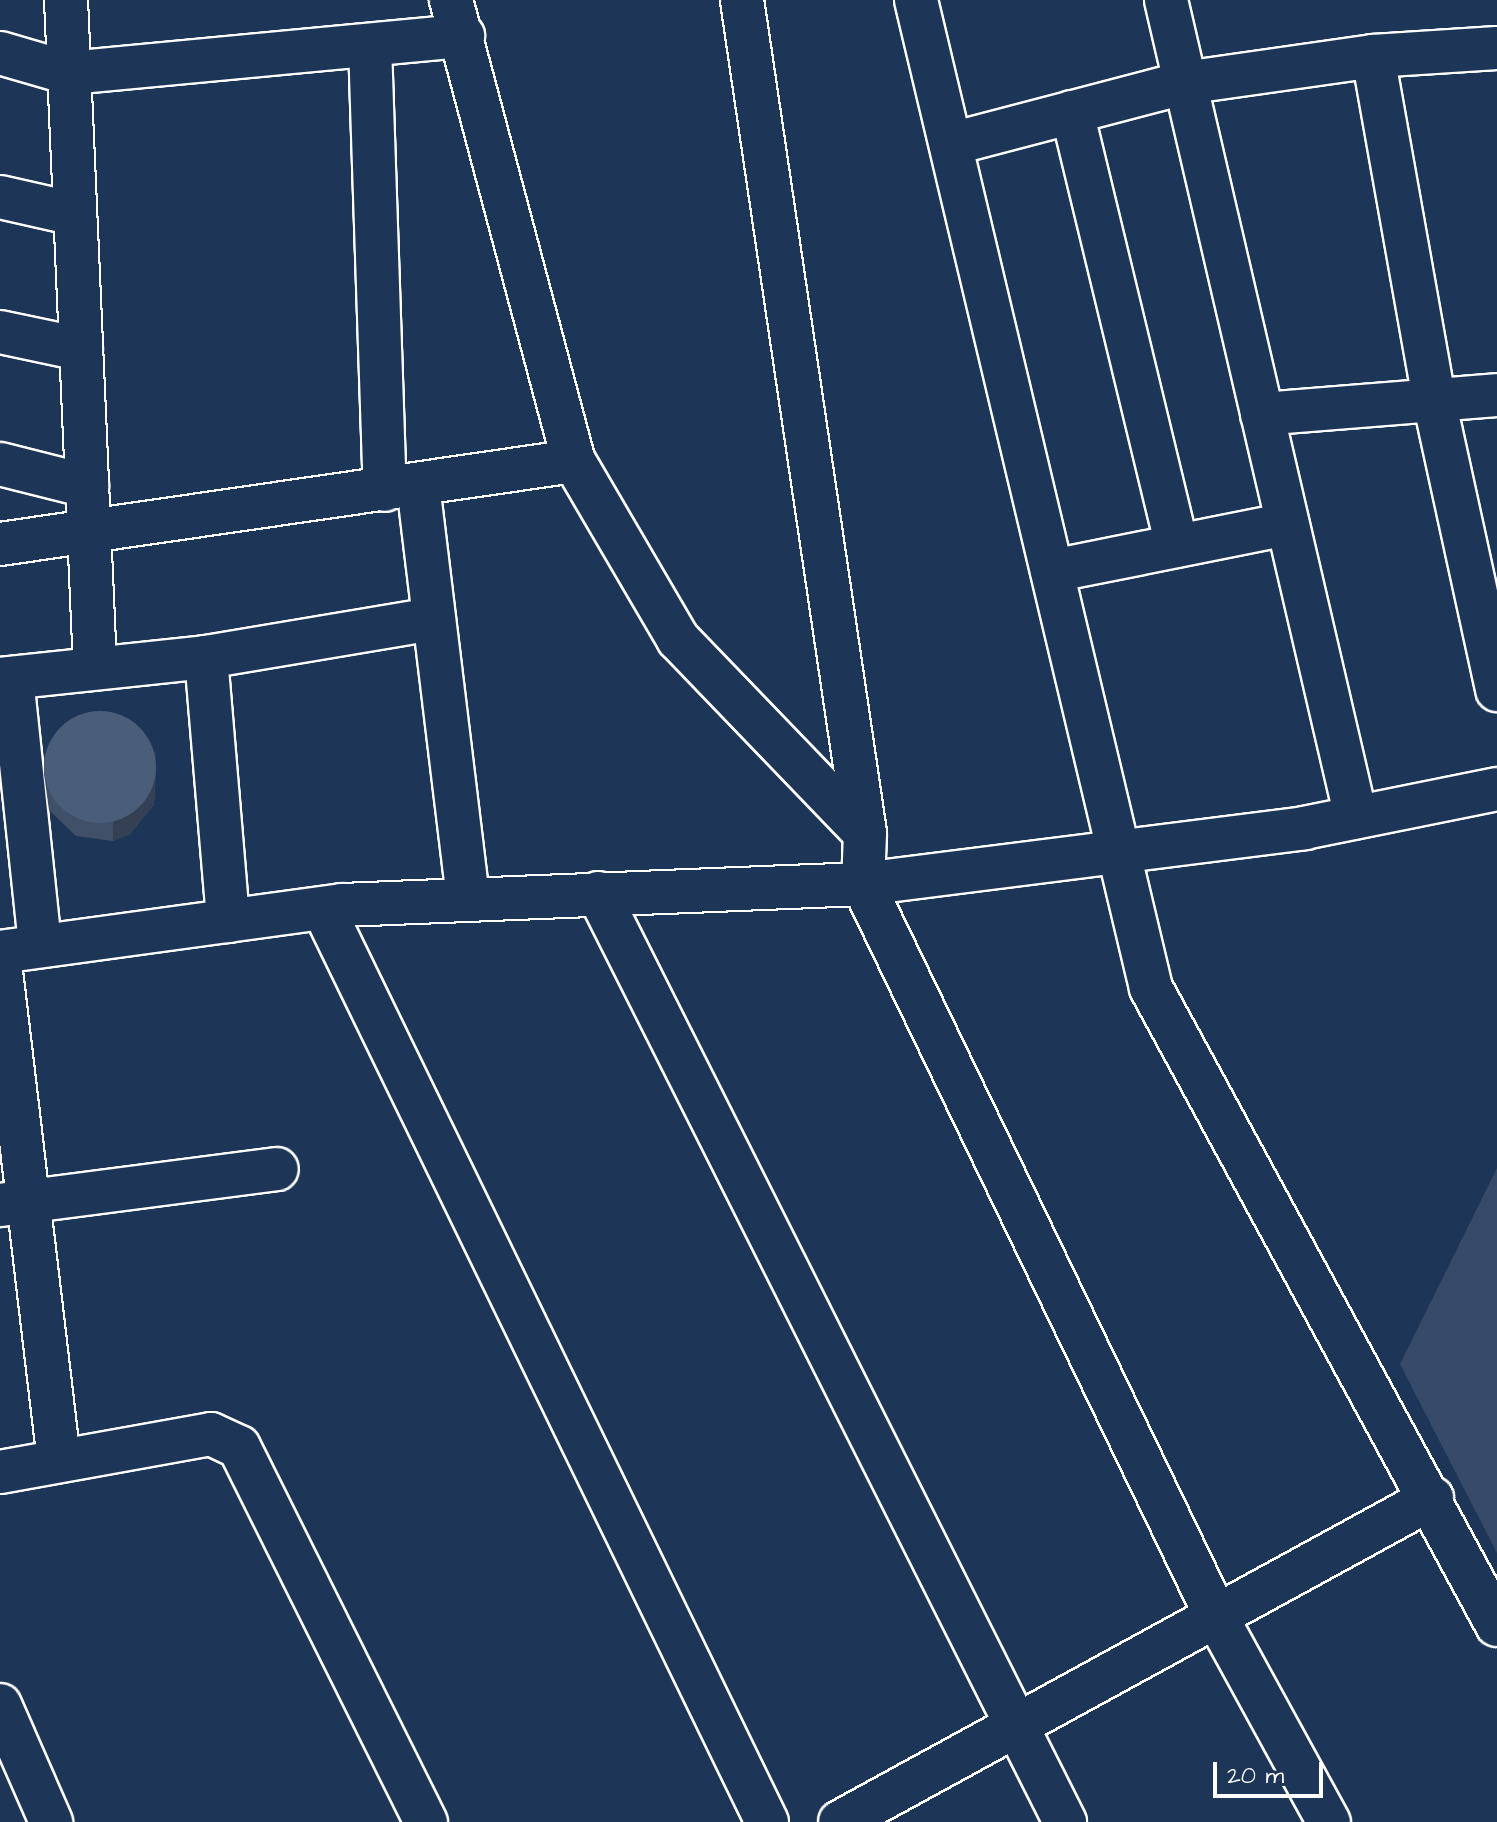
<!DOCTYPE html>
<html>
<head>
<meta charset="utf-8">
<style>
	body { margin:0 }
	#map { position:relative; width:1497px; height:1822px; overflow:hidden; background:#1d3557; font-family:"Architects Daughter",sans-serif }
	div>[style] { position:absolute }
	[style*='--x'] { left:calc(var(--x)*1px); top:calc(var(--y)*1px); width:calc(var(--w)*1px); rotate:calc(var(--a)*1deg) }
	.green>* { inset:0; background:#364b69 }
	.roads { filter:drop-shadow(2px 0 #fff) drop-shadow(-2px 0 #fff) drop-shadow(0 2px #fff) drop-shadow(0 -2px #fff) }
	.minor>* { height:42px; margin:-21px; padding:0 21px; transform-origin:21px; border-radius:21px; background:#1d3557 }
	.wall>* { inset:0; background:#405068 }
	.shaded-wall>* { inset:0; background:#344155 }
	.building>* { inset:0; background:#4a5d79 }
	.round { border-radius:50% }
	span { translate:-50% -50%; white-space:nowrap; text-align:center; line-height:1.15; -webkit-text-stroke:6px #1d3557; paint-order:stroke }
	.scale { position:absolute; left:1213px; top:1762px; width:110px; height:36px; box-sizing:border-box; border:4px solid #fff; border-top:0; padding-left:10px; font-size:24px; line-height:28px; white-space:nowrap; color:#fff; -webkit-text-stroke:6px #1d3557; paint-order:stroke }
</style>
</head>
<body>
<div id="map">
	<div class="green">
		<i style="clip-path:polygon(1497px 1168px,1497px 1553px,1400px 1364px)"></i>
	</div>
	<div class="roads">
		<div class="minor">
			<i style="--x:66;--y:0;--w:668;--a:87.51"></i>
			<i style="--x:451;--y:0;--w:477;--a:75.1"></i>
			<i style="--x:574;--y:461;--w:206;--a:59.7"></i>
			<i style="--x:678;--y:639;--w:269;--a:46.1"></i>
			<i style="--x:865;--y:833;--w:51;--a:92.2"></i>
			<i style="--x:863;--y:884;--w:813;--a:64.25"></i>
			<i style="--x:1216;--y:1616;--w:235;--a:61.3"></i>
			<i style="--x:742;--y:0;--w:842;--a:81.6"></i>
			<i style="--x:916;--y:0;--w:1016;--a:76.62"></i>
			<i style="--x:1151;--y:988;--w:725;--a:61.49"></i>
			<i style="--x:1166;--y:0;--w:839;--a:76.91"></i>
			<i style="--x:370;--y:45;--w:445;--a:88.1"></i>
			<i style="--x:0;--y:53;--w:72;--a:16.2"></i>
			<i style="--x:69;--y:73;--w:396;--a:-5.4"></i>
			<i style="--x:1373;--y:56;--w:349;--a:79.9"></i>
			<i style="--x:1434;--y:400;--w:297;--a:77.7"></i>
			<i style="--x:1072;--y:112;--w:446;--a:76.4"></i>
			<i style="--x:951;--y:144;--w:241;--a:-14.7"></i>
			<i style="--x:1184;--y:83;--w:191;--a:-8.1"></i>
			<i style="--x:1373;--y:56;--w:124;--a:-3.7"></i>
			<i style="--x:0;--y:197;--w:77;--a:12.8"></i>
			<i style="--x:0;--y:332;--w:83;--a:11.9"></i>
			<i style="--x:1262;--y:414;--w:236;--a:-4.6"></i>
			<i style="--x:0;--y:464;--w:90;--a:14.2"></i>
			<i style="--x:418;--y:485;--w:417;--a:83.1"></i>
			<i style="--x:0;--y:544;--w:580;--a:-8.23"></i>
			<i style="--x:1052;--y:571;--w:240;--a:-11.3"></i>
			<i style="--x:206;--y:657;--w:265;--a:85.2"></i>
			<i style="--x:12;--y:678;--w:269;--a:84"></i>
			<i style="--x:0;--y:679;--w:207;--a:-6.1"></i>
			<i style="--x:206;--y:657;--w:230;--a:-9.5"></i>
			<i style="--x:598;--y:893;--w:1040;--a:63.31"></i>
			<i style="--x:323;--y:908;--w:1016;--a:64.09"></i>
			<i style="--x:0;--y:952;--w:345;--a:-7.8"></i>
			<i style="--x:342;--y:905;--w:521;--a:-2.31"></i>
			<i style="--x:863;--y:884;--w:445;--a:-7.2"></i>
			<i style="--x:1304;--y:828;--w:197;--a:-11.4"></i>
			<i style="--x:0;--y:963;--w:501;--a:83.24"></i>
			<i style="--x:0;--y:1205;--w:279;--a:-7.4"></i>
			<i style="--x:0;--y:1472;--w:214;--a:-10.2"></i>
			<i style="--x:211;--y:1434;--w:31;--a:25"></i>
			<i style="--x:239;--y:1447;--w:419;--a:63.5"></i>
			<i style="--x:0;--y:1705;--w:128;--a:66.4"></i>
			<i style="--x:840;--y:1822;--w:675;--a:-28.69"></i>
		</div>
	</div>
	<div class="wall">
		<i style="clip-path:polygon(44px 757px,156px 767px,154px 805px,130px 834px,113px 841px,76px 836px,49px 810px,44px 774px)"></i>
	</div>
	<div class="shaded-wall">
		<i style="clip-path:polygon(156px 749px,154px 805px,130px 834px,113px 841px,113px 823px)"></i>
	</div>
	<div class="building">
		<i class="round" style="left:44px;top:711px;width:112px;height:112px"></i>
	</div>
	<div class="scale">20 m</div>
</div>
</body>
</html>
